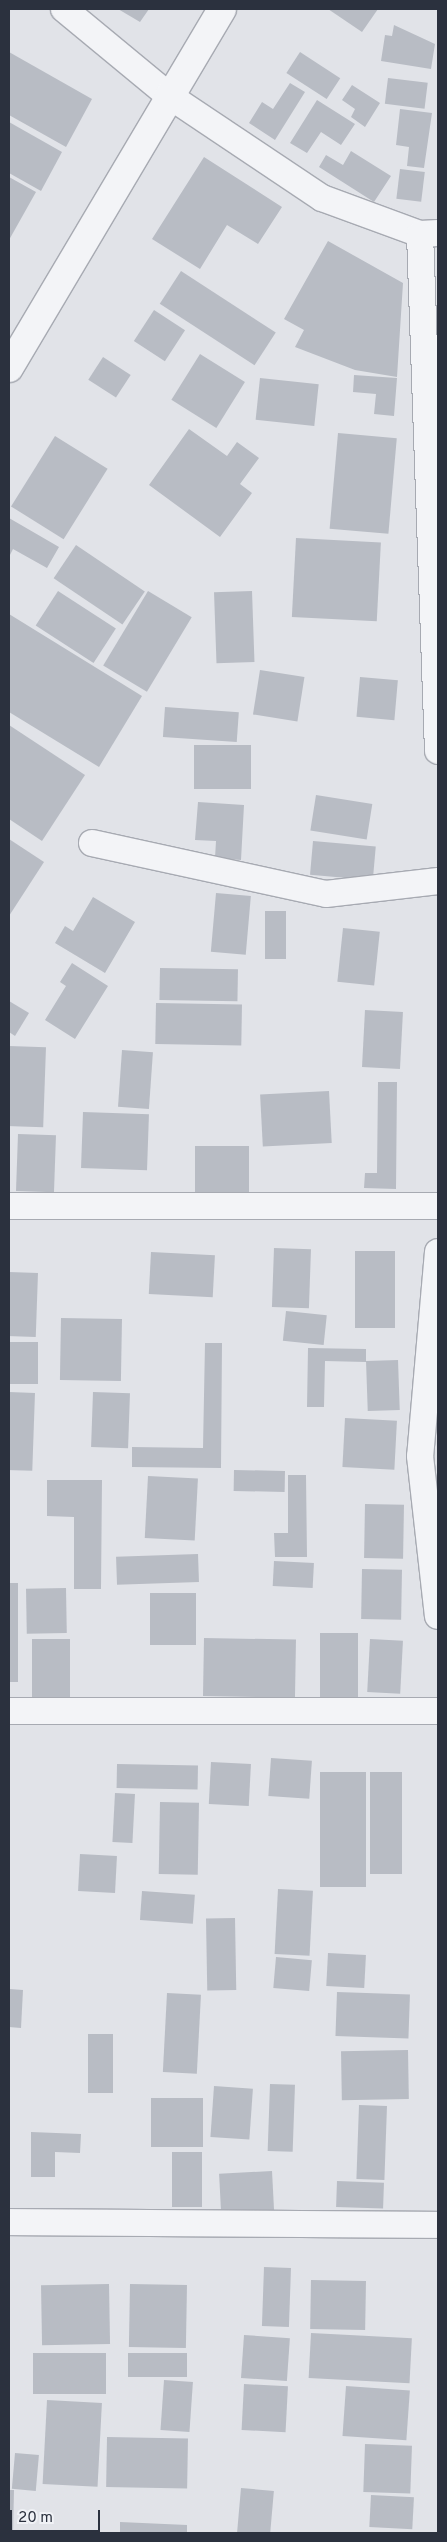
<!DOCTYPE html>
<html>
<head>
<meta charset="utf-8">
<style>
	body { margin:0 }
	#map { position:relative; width:447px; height:2542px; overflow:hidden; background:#e1e3e8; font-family:Overpass,sans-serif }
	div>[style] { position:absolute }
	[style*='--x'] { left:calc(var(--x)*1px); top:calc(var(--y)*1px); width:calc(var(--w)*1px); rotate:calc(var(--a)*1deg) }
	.building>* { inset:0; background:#b8bcc4; transform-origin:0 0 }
	.roads { filter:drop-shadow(1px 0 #a7aab2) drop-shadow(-1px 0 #a7aab2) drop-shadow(0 1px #a7aab2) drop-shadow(0 -1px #a7aab2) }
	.minor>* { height:26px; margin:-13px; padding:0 13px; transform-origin:13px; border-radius:13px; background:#f3f4f7 }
	.tertiary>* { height:28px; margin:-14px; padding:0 14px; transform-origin:14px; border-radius:14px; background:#f3f4f7 }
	span { translate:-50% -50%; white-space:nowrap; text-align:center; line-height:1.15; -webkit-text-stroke:4px #f0f2f6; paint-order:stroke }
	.frame { position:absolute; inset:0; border:10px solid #2b313e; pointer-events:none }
	.scale { position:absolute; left:10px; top:2510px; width:90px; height:22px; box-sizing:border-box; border:2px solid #2b313e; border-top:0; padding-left:6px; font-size:15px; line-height:18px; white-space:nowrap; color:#2b313e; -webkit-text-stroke:4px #f0f2f6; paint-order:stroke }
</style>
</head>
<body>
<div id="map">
	<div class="building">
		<i style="clip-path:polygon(118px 9px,149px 9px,140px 22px)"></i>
		<i style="clip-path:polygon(328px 9px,378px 9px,362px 32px)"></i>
		<i style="clip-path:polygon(394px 25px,435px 44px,431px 69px,381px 61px,385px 35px,392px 36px)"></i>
		<i style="clip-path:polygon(9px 52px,92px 99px,66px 147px,9px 115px)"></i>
		<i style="left:300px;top:52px;width:48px;height:25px;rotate:33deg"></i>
		<i style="left:388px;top:78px;width:40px;height:26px;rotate:7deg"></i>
		<i style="clip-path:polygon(290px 83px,305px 92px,275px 140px,249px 123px,262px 102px,273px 109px)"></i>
		<i style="clip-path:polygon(352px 85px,380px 103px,365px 127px,351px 117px,355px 109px,342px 100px)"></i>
		<i style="clip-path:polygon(317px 100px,355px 124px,341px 145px,321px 132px,307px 153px,290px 143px)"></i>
		<i style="clip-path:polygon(400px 109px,432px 113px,424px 168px,407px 166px,409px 147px,396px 145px)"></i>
		<i style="clip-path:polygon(9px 122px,62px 152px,41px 191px,9px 173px)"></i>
		<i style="clip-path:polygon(351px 151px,391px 176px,374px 202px,319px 167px,326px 155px,343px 165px)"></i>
		<i style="clip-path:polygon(204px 157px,282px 207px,258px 244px,227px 225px,200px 269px,152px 239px)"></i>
		<i style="left:400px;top:169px;width:25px;height:30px;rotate:7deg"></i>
		<i style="clip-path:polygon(9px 177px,36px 192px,9px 240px)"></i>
		<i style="clip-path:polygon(328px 241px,403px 283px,397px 377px,355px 370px,295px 347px,304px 330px,284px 319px)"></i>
		<i style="left:181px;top:271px;width:113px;height:39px;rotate:33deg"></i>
		<i style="left:154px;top:310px;width:37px;height:37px;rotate:33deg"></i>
		<i style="left:200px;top:354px;width:53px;height:54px;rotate:32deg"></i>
		<i style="left:103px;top:357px;width:33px;height:27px;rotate:33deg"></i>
		<i style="clip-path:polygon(354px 375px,397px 378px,394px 416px,374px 414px,376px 394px,353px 392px)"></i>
		<i style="left:260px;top:378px;width:59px;height:42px;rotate:6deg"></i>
		<i style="clip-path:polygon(189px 429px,227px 456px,237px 442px,259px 458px,240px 484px,252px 493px,220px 537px,149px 485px)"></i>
		<i style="left:338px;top:433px;width:59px;height:96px;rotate:5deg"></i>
		<i style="left:55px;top:436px;width:62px;height:83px;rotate:32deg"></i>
		<i style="clip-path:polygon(9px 518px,59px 547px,47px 568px,13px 549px,9px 557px)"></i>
		<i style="left:296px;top:538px;width:85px;height:79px;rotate:3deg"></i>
		<i style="left:76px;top:545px;width:83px;height:40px;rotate:34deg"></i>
		<i style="left:58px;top:591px;width:69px;height:41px;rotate:33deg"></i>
		<i style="left:148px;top:591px;width:51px;height:87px;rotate:31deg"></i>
		<i style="left:252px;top:591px;width:71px;height:38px;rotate:88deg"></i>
		<i style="clip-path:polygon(9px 614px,142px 696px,99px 767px,9px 712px)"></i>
		<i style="left:260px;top:670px;width:45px;height:45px;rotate:9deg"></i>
		<i style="left:360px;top:677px;width:38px;height:40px;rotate:5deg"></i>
		<i style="left:165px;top:707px;width:74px;height:30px;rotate:4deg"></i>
		<i style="clip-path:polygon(9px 725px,85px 775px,42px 841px,9px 819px)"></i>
		<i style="left:194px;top:745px;width:57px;height:44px"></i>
		<i style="left:316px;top:795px;width:57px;height:36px;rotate:9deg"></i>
		<i style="clip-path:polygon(198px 802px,244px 805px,241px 860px,215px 858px,216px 841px,195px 840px)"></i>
		<i style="clip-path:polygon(9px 839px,44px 862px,9px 916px)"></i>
		<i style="left:313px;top:841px;width:63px;height:34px;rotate:5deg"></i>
		<i style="left:216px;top:893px;width:35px;height:59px;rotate:5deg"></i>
		<i style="clip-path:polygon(93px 897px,135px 922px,105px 973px,55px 943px,65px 926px,73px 931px)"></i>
		<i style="left:265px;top:911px;width:21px;height:48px"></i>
		<i style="left:343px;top:928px;width:37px;height:54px;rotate:6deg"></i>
		<i style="clip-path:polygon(72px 963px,108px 986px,75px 1039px,45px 1020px,66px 986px,60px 982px)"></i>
		<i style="left:160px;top:968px;width:78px;height:32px;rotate:1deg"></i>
		<i style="clip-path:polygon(9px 1001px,29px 1013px,15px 1036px,9px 1032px)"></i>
		<i style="left:156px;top:1003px;width:86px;height:41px;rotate:1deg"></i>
		<i style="left:365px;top:1010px;width:38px;height:57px;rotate:3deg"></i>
		<i style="left:9px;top:1046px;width:37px;height:80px;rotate:2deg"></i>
		<i style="left:122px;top:1050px;width:31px;height:57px;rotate:4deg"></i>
		<i style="clip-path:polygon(378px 1082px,397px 1082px,396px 1189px,364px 1188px,365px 1173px,377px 1173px)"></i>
		<i style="left:329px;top:1091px;width:52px;height:69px;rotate:87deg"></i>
		<i style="left:83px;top:1112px;width:66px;height:56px;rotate:2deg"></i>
		<i style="left:18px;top:1134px;width:38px;height:57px;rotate:2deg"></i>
		<i style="left:249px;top:1146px;width:49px;height:54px;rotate:90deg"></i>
		<i style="left:274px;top:1248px;width:37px;height:59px;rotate:2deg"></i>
		<i style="left:355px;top:1251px;width:40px;height:77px"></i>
		<i style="left:151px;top:1252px;width:64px;height:42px;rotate:3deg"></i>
		<i style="left:9px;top:1272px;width:29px;height:64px;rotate:2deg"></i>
		<i style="left:286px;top:1311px;width:41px;height:30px;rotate:6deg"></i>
		<i style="left:61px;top:1318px;width:61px;height:62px;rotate:1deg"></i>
		<i style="left:9px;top:1342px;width:29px;height:42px"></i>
		<i style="clip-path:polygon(205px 1343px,222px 1343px,221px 1468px,132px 1467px,132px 1447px,203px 1448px)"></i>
		<i style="clip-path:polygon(308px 1348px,366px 1349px,366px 1362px,325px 1361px,324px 1407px,307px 1407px)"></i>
		<i style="left:398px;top:1360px;width:50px;height:32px;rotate:88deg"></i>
		<i style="left:9px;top:1392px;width:26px;height:78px;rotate:2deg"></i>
		<i style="left:93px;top:1392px;width:37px;height:55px;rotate:2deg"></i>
		<i style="left:345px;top:1418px;width:52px;height:49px;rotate:3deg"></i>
		<i style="left:234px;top:1470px;width:51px;height:21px;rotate:1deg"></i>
		<i style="clip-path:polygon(288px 1475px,306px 1475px,307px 1557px,275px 1557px,274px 1533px,288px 1533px)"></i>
		<i style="left:148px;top:1476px;width:50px;height:62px;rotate:3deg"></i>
		<i style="clip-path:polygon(47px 1480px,102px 1480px,101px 1589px,74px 1589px,74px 1517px,47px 1516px)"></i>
		<i style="left:365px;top:1504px;width:39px;height:54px;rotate:1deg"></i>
		<i style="left:198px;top:1554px;width:28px;height:82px;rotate:88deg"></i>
		<i style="left:274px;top:1561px;width:40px;height:25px;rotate:3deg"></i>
		<i style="left:362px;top:1569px;width:40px;height:50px;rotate:1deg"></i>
		<i style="left:9px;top:1583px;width:9px;height:99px"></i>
		<i style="left:66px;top:1588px;width:45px;height:40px;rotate:89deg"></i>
		<i style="left:150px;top:1593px;width:46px;height:52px"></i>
		<i style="left:358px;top:1633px;width:73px;height:38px;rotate:90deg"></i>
		<i style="left:204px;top:1638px;width:92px;height:58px;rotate:1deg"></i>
		<i style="left:32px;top:1639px;width:38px;height:58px"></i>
		<i style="left:370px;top:1639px;width:33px;height:53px;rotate:3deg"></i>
		<i style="left:271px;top:1758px;width:41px;height:38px;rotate:4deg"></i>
		<i style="left:211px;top:1762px;width:40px;height:42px;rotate:3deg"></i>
		<i style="left:117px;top:1764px;width:81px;height:24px;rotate:1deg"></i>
		<i style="left:320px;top:1772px;width:46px;height:115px"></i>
		<i style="left:370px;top:1772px;width:32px;height:102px"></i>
		<i style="left:115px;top:1793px;width:20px;height:49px;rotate:3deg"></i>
		<i style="left:160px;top:1802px;width:39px;height:72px;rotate:1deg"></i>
		<i style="left:80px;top:1854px;width:37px;height:37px;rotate:3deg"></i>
		<i style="left:278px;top:1889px;width:35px;height:65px;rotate:3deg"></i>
		<i style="left:142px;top:1891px;width:53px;height:29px;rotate:4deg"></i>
		<i style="left:235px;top:1918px;width:72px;height:29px;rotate:89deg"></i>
		<i style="left:328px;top:1953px;width:38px;height:33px;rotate:3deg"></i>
		<i style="left:276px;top:1957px;width:36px;height:31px;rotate:5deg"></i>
		<i style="clip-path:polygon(9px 1989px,23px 1990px,21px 2028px,9px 2027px)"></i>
		<i style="left:337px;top:1992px;width:73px;height:44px;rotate:2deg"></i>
		<i style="left:167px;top:1993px;width:34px;height:79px;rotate:3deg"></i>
		<i style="left:88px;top:2034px;width:25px;height:59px"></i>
		<i style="left:408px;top:2050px;width:49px;height:67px;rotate:89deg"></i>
		<i style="left:270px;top:2084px;width:25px;height:67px;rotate:2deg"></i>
		<i style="left:214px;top:2086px;width:39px;height:51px;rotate:4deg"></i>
		<i style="left:203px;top:2098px;width:49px;height:52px;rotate:90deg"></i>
		<i style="left:359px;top:2105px;width:28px;height:74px;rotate:2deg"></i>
		<i style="clip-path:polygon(31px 2132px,81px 2134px,80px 2153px,55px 2152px,55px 2177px,31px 2177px)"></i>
		<i style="left:172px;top:2152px;width:30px;height:55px"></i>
		<i style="left:272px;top:2171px;width:44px;height:53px;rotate:87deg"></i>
		<i style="left:337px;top:2181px;width:47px;height:26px;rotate:2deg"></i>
		<i style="left:264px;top:2267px;width:27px;height:59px;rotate:2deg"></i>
		<i style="left:311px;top:2280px;width:55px;height:49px;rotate:1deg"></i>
		<i style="left:109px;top:2284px;width:60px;height:68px;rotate:89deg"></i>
		<i style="left:130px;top:2284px;width:57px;height:63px;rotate:1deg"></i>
		<i style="left:311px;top:2333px;width:101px;height:45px;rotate:3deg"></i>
		<i style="left:244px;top:2335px;width:46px;height:43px;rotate:4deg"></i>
		<i style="left:33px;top:2353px;width:73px;height:41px"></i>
		<i style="left:128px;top:2353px;width:59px;height:24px"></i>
		<i style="left:164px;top:2380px;width:29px;height:50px;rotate:4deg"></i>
		<i style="left:244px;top:2384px;width:44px;height:46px;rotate:3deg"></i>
		<i style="left:346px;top:2386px;width:64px;height:50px;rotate:4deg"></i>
		<i style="left:47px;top:2400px;width:55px;height:84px;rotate:3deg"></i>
		<i style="left:107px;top:2437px;width:81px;height:50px;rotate:1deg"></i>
		<i style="left:365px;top:2444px;width:47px;height:48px;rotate:2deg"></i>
		<i style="left:15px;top:2453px;width:24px;height:36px;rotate:5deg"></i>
		<i style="left:241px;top:2488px;width:33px;height:45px;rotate:5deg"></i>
		<i style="clip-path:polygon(9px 2490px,14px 2490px,13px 2533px,9px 2533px)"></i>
		<i style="left:371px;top:2495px;width:43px;height:32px;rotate:3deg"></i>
		<i style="clip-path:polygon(120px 2522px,187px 2525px,187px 2533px,120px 2533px)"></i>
	</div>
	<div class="roads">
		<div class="minor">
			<i style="--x:64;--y:9;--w:135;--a:39.6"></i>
			<i style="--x:168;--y:95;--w:185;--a:33.8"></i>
			<i style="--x:322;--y:198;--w:104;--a:20.2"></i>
			<i style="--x:420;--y:234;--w:18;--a:-3"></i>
			<i style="--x:420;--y:234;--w:517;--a:88.01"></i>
			<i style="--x:92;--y:843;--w:239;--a:12.3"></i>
			<i style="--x:326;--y:894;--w:113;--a:-6.6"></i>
			<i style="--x:9;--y:1206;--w:429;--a:0"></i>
			<i style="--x:438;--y:1252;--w:205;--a:95"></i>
			<i style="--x:420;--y:1456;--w:161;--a:83.6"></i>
			<i style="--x:9;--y:1711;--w:429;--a:0"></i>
			<i style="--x:9;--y:2222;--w:429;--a:0.4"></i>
		</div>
		<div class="tertiary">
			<i style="--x:9;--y:368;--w:417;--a:-59.3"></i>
		</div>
	</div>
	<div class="frame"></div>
	<div class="scale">20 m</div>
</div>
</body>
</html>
